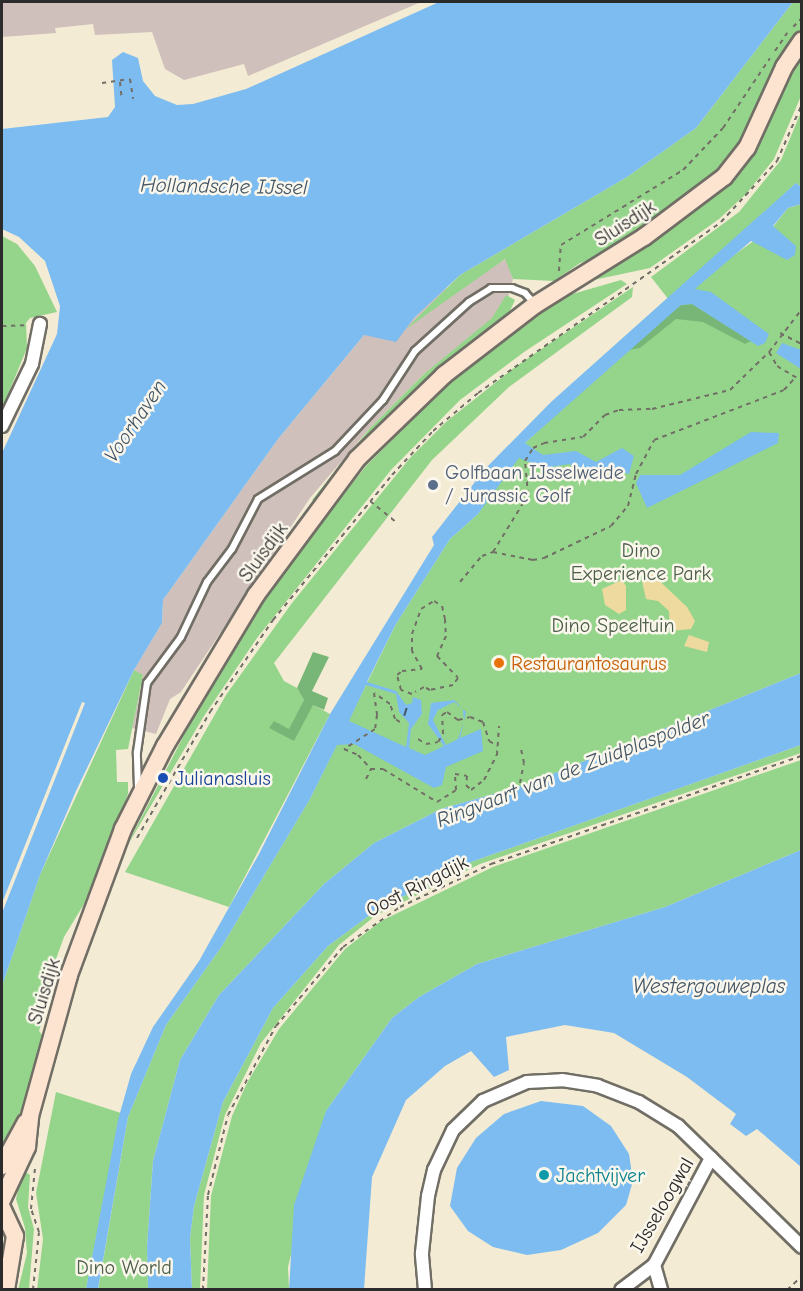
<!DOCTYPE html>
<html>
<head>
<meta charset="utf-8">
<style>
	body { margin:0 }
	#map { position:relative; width:803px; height:1291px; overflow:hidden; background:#f3ebd3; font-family:"Comic Neue",sans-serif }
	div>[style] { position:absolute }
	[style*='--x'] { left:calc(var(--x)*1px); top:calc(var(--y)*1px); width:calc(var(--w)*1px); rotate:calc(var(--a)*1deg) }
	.industrial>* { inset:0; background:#cfc0bb }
	.green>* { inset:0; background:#95d58b }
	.forest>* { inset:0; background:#78b677 }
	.sand>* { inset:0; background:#eeda9e }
	.water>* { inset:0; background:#7cbcf0 }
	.pier>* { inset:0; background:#f3ebd3 }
	.ferry>* { height:1.5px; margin-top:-0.75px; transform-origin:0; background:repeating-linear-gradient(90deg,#435666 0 8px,transparent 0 14px) }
	.path>* { height:2px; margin-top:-1px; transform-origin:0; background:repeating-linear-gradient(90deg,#716e66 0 4.5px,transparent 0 9px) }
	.roads { filter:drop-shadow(2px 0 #716e66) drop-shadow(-2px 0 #716e66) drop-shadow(0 2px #716e66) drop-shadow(0 -2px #716e66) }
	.lane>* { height:6px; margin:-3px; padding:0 3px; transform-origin:3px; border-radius:3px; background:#fff }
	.street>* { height:12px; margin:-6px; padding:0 6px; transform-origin:6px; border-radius:6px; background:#fff }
	.secondary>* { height:16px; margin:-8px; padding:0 8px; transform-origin:8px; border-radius:8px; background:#fde4d0 }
	.dots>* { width:16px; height:16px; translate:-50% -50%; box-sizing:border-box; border:3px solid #fbf7ec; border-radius:50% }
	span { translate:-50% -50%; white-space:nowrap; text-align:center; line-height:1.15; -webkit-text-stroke:5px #fbf7ec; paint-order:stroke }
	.street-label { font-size:20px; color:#2b2b2b }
	.service-label { font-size:20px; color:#4e5e75 }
	.left { translate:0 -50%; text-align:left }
	.park-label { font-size:20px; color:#4b5e48 }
	.food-label { font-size:20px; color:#c56008 }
	.transit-label { font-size:20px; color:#164399 }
	.culture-label { font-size:20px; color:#0d838f }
	.water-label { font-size:21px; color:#435666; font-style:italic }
	.frame { position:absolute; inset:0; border:3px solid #2b2b2b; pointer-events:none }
</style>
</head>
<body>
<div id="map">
	<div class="industrial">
		<i style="clip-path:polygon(2px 2px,421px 2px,248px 76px,244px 64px,184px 80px,165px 69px,152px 32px,95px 35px,93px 24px,55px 28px,56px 33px,2px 37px)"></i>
		<i style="clip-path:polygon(506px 259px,513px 279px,505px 309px,424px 374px,370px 428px,310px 498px,181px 692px,170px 699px,156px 734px,132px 728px,143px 676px,134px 670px,162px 623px,163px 600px,278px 439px,364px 335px,414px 318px,443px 290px)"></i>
	</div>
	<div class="green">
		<i style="clip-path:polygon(793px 2px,801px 2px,801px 31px,785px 54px,745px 135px,710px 181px,601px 256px,580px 263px,554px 281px,513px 279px,505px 259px,406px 329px,460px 275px,627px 177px,696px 128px)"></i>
		<i style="clip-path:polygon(801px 51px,801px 96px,774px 159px,747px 193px,719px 219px,650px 268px,589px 281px,685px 218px,733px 178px)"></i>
		<i style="clip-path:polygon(801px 112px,801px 187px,796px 183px,669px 300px,651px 277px,739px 212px,781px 160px)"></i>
		<i style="clip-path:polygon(801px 204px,801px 673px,528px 784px,441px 809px,374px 843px,324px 884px,219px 995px,180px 1060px,153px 1161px,147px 1247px,148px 1289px,98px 1290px,128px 1117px,166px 1025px,222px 946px,310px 799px,396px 624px,450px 539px,478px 514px,525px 443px,719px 266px,773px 227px,788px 208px)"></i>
		<i style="clip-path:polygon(2px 236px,17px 244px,35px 266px,57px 312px,30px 318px,26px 323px,27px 348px,2px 409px)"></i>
		<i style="clip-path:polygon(621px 280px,627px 284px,524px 352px,460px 400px,391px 470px,257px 638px,204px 716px,123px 853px,207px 691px,235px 645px,296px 555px,366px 466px,458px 374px,549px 305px,562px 297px)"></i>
		<i style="clip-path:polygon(633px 287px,632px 297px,509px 387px,432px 460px,274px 663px,284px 681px,297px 688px,304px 700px,330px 714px,229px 907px,125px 872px,226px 695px,292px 603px,410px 458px,446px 422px,515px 367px)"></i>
		<i style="clip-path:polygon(506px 295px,515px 300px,508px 315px,316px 502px,312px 500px,370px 428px,424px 374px,492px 318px)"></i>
		<i style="clip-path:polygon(134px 670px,143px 675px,128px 749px,116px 750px,117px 782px,128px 782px,128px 794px,90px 894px,64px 937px,52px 970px,55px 973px,39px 1031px,43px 1036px,29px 1090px,6px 1148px,2px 1146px,2px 986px,40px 875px)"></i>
		<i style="clip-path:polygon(801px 745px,801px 753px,480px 864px,375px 916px,339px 945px,261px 1043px,225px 1115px,204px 1195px,200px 1289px,192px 1290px,190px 1238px,194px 1206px,223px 1102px,273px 1008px,328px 946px,378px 909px,471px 862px)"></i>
		<i style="clip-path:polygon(801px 760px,801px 850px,665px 907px,477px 964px,419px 997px,392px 1018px,326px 1111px,288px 1267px,289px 1289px,207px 1290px,211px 1196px,232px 1116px,247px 1083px,279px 1029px,345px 949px,381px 921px,493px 867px)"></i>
		<i style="clip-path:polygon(56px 1092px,121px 1113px,86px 1289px,37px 1290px,43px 1239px,36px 1193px)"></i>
		<i style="clip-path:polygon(23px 1170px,30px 1175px,28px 1207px,34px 1229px,29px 1289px,18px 1290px,27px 1253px,25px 1228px,16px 1199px)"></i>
	</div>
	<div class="forest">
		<i style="clip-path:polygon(692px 304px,751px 341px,745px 344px,703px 322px,676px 319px,640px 348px,624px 351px,681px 305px)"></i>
		<i style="clip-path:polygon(313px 652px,329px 657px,312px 691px,328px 698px,324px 710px,313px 705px,294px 741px,269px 728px,274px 721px,289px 729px,304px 700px,297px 688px)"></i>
	</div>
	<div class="sand">
		<i style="clip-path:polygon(651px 573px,687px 607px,695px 621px,691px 629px,670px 631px,669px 611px,658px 601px,646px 599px,642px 581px,643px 576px)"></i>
		<i style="clip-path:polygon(622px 580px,626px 586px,626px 610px,619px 614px,605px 605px,602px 589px)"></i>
		<i style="clip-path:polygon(689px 635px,709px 642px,707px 652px,684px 646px)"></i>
	</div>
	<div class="water">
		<i style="clip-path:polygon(439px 2px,793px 2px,696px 128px,627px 177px,460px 275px,414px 318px,396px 342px,364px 335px,278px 439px,163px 600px,162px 623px,134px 670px,76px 791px,40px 875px,2px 986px,2px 453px,57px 334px,60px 306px,45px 261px,19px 237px,2px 229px,2px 129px,108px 117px,115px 107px,112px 60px,123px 52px,138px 58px,143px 81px,155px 96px,177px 105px,193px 104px,246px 89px)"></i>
		<i style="clip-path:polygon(evenodd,796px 183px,801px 187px,801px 204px,788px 208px,773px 226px,796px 246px,795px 255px,787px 260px,751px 241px,695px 289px,711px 292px,769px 334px,765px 343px,758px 346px,692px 304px,681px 305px,525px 443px,543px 455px,576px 451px,596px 462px,622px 448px,634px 456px,629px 474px,613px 470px,587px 474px,569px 464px,545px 468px,519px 458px,478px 514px,450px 539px,396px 624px,367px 682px,396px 691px,406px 705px,412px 703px,413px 697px,421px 700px,422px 714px,411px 729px,409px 748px,425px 755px,444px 746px,428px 724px,431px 703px,454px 700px,466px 712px,460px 738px,481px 729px,483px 751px,446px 767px,442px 785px,434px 788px,354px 744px,337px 745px,310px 799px,222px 946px,166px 1025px,128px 1117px,98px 1289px,86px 1289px,118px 1120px,131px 1074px,153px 1027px,199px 961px,259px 854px,330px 714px,434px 545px,432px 537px,475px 482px,472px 475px,485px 469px,551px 402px,796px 183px,366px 685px,396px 694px,399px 712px,409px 723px,406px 747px,349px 721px,366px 685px,796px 183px,454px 702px,463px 709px,464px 721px,458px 739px,446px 745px,433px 720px,438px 710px,454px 702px)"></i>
		<i style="clip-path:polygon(782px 343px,801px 350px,801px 369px,776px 353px)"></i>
		<i style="clip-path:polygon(751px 432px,779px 433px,778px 443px,647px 508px,636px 483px,640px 475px,680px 475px)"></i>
		<i style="clip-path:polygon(801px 673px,801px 745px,471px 862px,378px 909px,328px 946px,273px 1008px,223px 1102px,194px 1206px,190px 1238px,192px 1289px,148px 1289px,147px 1247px,153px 1161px,180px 1060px,219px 995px,324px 884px,374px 843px,441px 809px,528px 784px)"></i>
		<i style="clip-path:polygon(801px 850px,801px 1167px,757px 1129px,746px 1136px,730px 1124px,736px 1114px,687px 1077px,614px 1033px,565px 1025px,506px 1037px,509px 1070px,494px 1077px,471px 1051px,445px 1066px,406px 1100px,372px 1177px,364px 1289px,289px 1290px,294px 1205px,326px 1111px,392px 1018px,419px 997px,477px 964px,665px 907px)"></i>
		<i style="clip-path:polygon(541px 1101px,583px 1106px,611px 1126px,629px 1154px,633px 1181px,626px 1205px,598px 1233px,561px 1250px,527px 1255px,493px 1247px,468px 1231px,450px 1206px,457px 1168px,476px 1138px,504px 1114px)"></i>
	</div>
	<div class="pier">
		<i style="clip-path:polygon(82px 702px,85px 703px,2px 913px,2px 903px)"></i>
	</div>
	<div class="ferry">
		<i style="--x:404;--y:716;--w:10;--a:-73"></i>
	</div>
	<div class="path">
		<i style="--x:793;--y:27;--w:13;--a:-45"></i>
		<i style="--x:775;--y:51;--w:22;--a:-56"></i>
		<i style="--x:120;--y:82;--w:18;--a:84"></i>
		<i style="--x:102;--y:83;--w:28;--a:-8"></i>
		<i style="--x:130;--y:79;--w:20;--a:81"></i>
		<i style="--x:559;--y:271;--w:26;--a:-86"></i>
		<i style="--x:561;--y:245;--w:143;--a:-31.6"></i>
		<i style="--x:683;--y:170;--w:58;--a:-46.4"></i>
		<i style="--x:723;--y:128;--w:84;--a:-56.1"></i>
		<i style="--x:2;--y:326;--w:24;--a:-2"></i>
		<i style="--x:780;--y:333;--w:25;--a:27"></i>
		<i style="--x:769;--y:352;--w:16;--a:60"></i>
		<i style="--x:777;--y:366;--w:29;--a:31"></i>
		<i style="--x:370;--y:501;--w:33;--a:39"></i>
		<i style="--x:493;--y:552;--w:67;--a:-58.4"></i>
		<i style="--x:528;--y:495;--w:34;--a:-95"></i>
		<i style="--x:525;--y:461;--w:15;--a:-58"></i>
		<i style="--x:533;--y:448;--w:12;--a:-24"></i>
		<i style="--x:544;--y:443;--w:39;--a:-9"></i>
		<i style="--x:583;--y:437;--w:31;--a:-45"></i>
		<i style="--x:605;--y:415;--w:15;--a:-20"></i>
		<i style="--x:619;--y:410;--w:33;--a:-2"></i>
		<i style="--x:652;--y:409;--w:80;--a:-13.7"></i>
		<i style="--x:730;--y:390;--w:54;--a:-44.3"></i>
		<i style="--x:769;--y:352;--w:54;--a:-52.5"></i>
		<i style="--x:460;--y:582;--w:34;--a:-50"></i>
		<i style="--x:482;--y:556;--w:12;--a:-20"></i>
		<i style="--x:493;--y:552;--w:41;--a:11.3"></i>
		<i style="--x:533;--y:560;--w:11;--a:-10"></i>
		<i style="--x:544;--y:558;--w:74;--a:-25.5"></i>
		<i style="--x:611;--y:526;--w:26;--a:-50"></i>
		<i style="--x:628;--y:506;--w:33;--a:-76"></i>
		<i style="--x:636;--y:474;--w:38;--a:-62"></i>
		<i style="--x:654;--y:440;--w:139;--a:-21"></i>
		<i style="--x:784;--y:390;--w:15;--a:-48"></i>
		<i style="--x:412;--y:694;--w:12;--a:-160"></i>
		<i style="--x:401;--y:690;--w:16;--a:-105"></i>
		<i style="--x:397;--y:675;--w:6;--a:-39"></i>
		<i style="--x:402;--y:671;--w:20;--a:-6"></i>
		<i style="--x:422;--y:669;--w:21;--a:-119"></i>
		<i style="--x:412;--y:651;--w:17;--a:-90"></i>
		<i style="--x:412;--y:634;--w:27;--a:-70"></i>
		<i style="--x:421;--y:609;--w:15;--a:-32"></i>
		<i style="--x:434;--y:601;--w:9;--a:32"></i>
		<i style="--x:442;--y:606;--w:13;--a:77"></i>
		<i style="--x:445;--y:619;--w:17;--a:87"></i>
		<i style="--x:446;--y:636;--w:22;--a:114"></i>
		<i style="--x:437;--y:656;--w:30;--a:46"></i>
		<i style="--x:458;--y:678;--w:9;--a:126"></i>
		<i style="--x:453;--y:685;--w:24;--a:168"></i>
		<i style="--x:430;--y:690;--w:7;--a:-153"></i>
		<i style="--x:424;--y:687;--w:10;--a:151"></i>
		<i style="--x:400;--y:722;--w:6;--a:-149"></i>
		<i style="--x:395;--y:719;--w:16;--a:-108"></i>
		<i style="--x:390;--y:704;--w:19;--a:-145"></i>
		<i style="--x:374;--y:693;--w:22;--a:82"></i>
		<i style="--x:377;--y:715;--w:14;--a:98"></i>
		<i style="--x:375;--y:729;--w:37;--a:147"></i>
		<i style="--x:344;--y:749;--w:15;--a:23"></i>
		<i style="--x:358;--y:755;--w:19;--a:47"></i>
		<i style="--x:371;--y:769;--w:12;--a:0"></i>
		<i style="--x:383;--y:769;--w:63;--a:31.4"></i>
		<i style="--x:437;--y:802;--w:22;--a:-32"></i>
		<i style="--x:456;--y:790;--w:16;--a:-94"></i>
		<i style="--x:455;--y:774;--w:12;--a:9"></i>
		<i style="--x:467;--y:776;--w:9;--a:96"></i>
		<i style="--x:466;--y:785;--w:7;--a:45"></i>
		<i style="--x:471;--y:790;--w:16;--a:-38"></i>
		<i style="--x:484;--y:780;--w:28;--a:-63"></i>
		<i style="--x:497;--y:755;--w:29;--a:-86"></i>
		<i style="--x:418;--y:739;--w:9;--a:32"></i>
		<i style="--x:426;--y:744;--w:12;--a:-9"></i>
		<i style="--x:438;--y:742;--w:9;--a:-58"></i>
		<i style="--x:443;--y:734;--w:19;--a:-93"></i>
		<i style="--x:442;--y:715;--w:6;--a:-31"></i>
		<i style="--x:447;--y:712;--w:14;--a:36"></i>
		<i style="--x:458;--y:720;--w:12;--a:-14"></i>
		<i style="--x:470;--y:717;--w:14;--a:21"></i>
		<i style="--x:483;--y:722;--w:20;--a:72"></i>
		<i style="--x:489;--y:741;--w:10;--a:29"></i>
		<i style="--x:366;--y:779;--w:11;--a:-63"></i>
		<i style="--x:520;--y:783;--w:20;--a:-79"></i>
		<i style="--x:524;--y:763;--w:14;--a:-102"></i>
		<i style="--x:137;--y:838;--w:146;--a:-59.9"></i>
		<i style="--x:210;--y:712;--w:112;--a:-55.6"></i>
		<i style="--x:273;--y:620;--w:188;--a:-50.6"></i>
		<i style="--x:392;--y:475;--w:60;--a:-47"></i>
		<i style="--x:433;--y:431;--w:59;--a:-40.2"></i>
		<i style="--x:478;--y:393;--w:297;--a:-35.1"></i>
		<i style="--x:721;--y:222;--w:83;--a:-47.4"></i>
		<i style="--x:777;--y:161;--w:62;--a:-66.3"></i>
		<i style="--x:33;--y:1290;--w:58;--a:-84.1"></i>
		<i style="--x:39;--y:1232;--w:24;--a:-109"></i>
		<i style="--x:31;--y:1209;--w:41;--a:-84.4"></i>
		<i style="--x:203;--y:1290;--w:95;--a:-87"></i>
		<i style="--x:208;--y:1195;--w:82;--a:-76"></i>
		<i style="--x:228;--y:1115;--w:101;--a:-61.7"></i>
		<i style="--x:276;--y:1026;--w:104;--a:-49.7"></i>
		<i style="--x:343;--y:947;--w:70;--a:-35.1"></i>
		<i style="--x:400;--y:907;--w:101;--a:-25.3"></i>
		<i style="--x:491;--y:864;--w:329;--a:-19.2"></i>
		<i style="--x:787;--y:1290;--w:21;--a:-43"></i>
	</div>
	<div class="roads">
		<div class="lane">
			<i style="--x:138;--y:787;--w:35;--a:-92"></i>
			<i style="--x:137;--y:752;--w:70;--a:-81.8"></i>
			<i style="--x:147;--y:683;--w:57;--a:-53.5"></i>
			<i style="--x:181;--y:637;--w:61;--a:-64.7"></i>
			<i style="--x:207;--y:582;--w:41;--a:-52.9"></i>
			<i style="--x:232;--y:549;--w:56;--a:-62.5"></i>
			<i style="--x:258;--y:499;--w:91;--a:-31.9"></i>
			<i style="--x:335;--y:451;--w:70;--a:-46.7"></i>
			<i style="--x:383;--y:400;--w:59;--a:-56.9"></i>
			<i style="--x:415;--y:351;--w:73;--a:-42.2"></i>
			<i style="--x:469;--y:302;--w:26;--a:-32"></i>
			<i style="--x:491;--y:288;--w:21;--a:0"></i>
			<i style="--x:512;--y:288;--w:14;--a:21"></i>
			<i style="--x:525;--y:293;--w:15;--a:48"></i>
		</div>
		<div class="street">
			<i style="--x:2;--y:426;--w:69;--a:-64.2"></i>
			<i style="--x:32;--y:364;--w:41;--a:-78.7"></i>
			<i style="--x:711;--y:1158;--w:127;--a:44.4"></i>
			<i style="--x:654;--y:1265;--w:26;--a:74"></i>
			<i style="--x:425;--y:1290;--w:37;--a:-95"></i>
			<i style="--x:422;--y:1253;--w:57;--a:-84"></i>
			<i style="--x:428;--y:1196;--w:27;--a:-77"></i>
			<i style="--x:434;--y:1170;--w:44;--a:-64.6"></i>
			<i style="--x:453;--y:1130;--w:42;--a:-44"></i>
			<i style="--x:483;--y:1101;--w:48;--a:-23.4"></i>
			<i style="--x:527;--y:1082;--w:35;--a:-3"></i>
			<i style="--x:562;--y:1080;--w:36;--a:9"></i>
			<i style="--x:598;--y:1086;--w:44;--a:21.3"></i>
			<i style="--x:639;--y:1102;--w:46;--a:31.6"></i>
			<i style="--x:678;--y:1126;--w:46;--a:44.1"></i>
			<i style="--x:711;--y:1158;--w:121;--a:118"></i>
			<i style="--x:654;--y:1265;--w:41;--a:142.9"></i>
		</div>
		<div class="secondary">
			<i style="--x:2;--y:1166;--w:50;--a:-61.4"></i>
			<i style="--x:2;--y:1200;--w:59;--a:-64.7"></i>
			<i style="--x:27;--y:1147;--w:31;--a:-84"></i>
			<i style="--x:30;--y:1116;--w:146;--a:-74.5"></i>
			<i style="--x:69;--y:975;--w:156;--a:-69.7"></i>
			<i style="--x:123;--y:829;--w:93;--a:-63.2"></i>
			<i style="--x:165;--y:746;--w:176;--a:-58.9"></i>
			<i style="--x:256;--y:595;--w:169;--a:-53.4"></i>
			<i style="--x:357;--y:459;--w:121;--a:-44"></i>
			<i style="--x:444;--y:375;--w:115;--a:-37.6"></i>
			<i style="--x:535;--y:305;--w:128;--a:-32"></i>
			<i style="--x:644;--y:237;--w:100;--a:-36.9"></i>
			<i style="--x:724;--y:177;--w:37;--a:-52"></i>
			<i style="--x:747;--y:148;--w:89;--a:-65.4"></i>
			<i style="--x:784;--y:67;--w:32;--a:-56"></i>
			<i style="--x:2;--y:1208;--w:31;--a:65"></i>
			<i style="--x:15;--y:1236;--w:55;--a:99.5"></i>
		</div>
	</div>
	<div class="dots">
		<i style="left:433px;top:485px;background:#5c6f8a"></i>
		<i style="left:499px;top:663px;background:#e8710a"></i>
		<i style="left:163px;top:778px;background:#1a4fb4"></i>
		<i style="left:544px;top:1175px;background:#0f9aa8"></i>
	</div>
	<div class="street-label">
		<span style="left:625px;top:223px;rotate:-33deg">Sluisdijk</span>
		<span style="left:263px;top:552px;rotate:-54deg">Sluisdijk</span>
		<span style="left:417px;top:886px;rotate:-27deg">Oost Ringdijk</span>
		<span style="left:44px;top:991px;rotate:-73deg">Sluisdijk</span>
		<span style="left:662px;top:1205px;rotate:-60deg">IJsseloogwal</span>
	</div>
	<div class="service-label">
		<span class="left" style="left:445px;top:484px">Golfbaan IJsselweide<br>/ Jurassic Golf</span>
	</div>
	<div class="park-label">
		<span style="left:641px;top:562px">Dino<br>Experience Park</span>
		<span style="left:613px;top:625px">Dino Speeltuin</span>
		<span style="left:124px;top:1267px">Dino World</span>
	</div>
	<div class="food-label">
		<span class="left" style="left:511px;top:663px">Restaurantosaurus</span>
	</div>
	<div class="transit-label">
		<span class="left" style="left:175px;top:778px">Julianasluis</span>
	</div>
	<div class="culture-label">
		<span class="left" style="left:556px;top:1175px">Jachtvijver</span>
	</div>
	<div class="water-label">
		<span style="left:224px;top:186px;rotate:1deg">Hollandsche IJssel</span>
		<span style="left:135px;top:421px;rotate:-56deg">Voorhaven</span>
		<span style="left:573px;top:769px;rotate:-21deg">Ringvaart van de Zuidplaspolder</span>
		<span style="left:709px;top:986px">Westergouweplas</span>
	</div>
	<div class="frame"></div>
</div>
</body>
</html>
